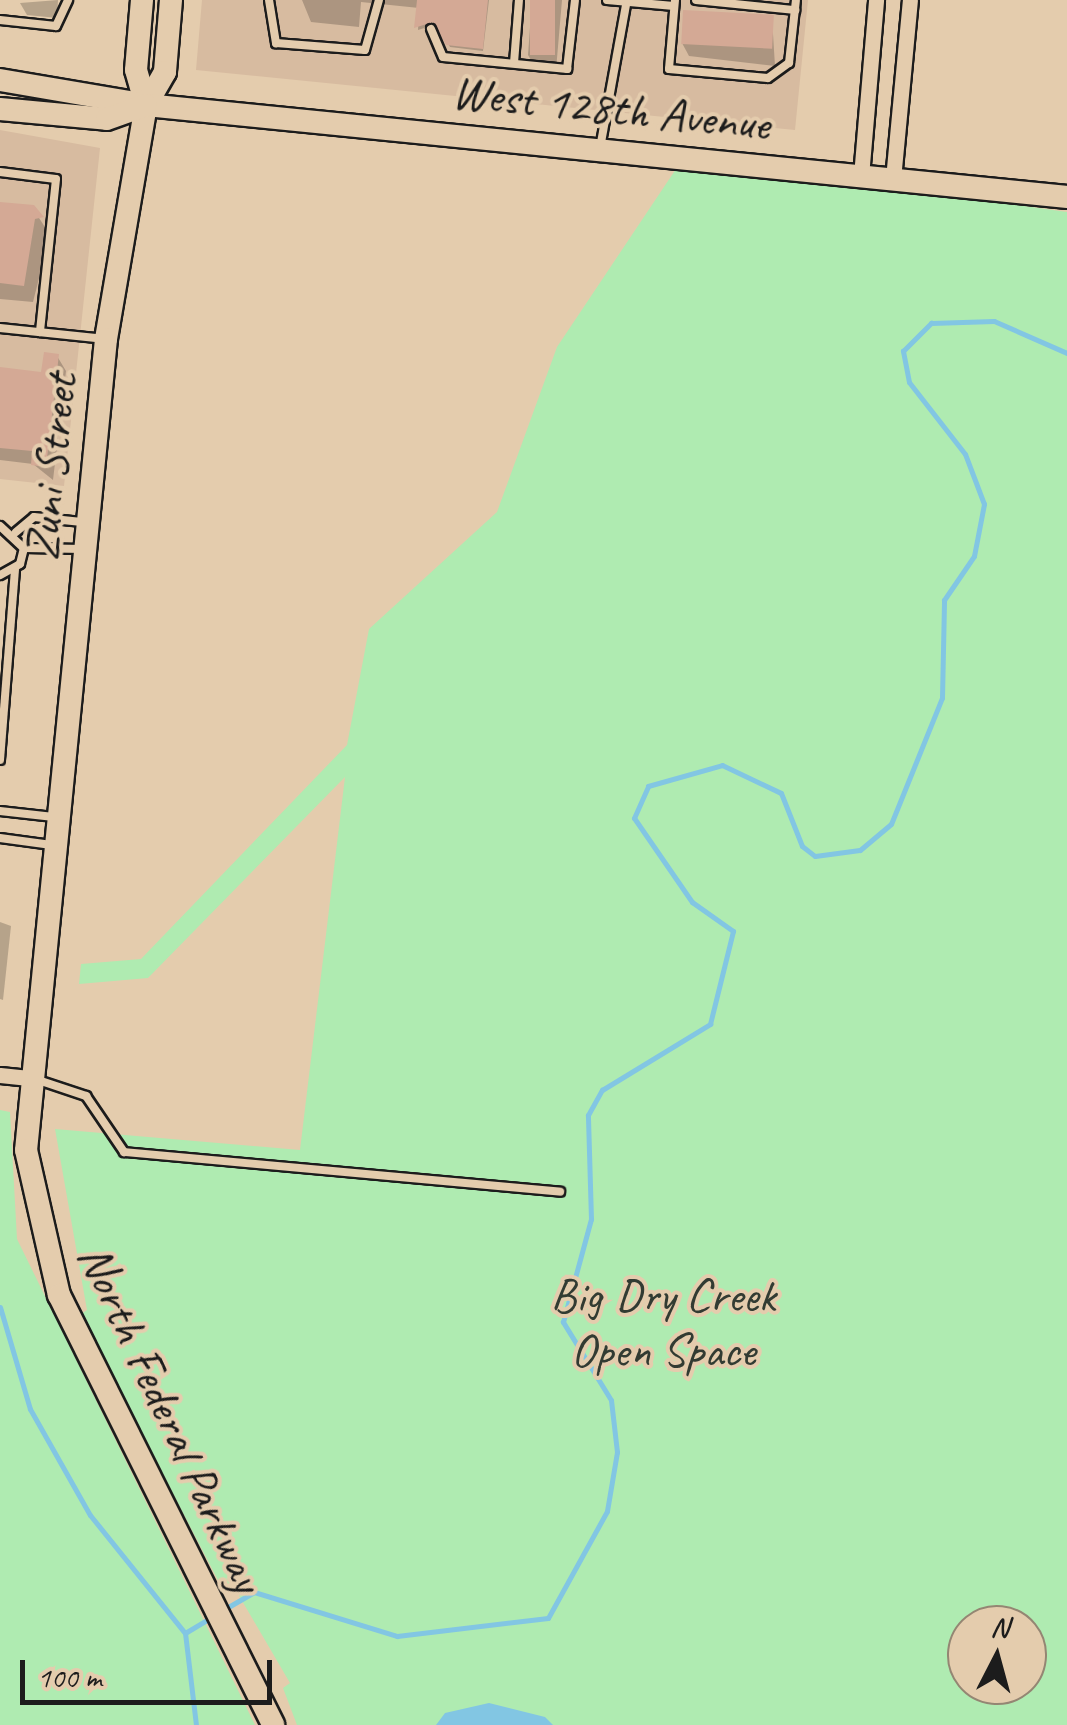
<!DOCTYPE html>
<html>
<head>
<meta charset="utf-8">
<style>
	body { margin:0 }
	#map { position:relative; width:1067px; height:1725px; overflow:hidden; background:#e4ccad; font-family:Caveat,sans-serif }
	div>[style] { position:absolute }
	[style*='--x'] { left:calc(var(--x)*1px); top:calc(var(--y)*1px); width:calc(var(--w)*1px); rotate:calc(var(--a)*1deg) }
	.built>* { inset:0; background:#d7bba0 }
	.green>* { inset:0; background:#afebb1 }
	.water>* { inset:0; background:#82c6e3 }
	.shadow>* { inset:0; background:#0003 }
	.stream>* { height:5px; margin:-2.5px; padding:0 2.5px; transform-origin:2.5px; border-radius:2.5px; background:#82c6e3 }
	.building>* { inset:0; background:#d4a995; transform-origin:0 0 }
	.roads { filter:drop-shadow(2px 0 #1c1c1c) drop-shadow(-2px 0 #1c1c1c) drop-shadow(0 2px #1c1c1c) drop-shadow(0 -2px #1c1c1c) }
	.service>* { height:8px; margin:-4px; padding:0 4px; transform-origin:4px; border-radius:4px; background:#e4ccad }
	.minor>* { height:15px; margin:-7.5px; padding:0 7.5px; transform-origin:7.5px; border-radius:7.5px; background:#e4ccad }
	.secondary>* { height:22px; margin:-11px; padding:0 11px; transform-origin:11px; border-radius:11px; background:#e4ccad }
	span { translate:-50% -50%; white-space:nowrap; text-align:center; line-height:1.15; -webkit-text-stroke:8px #e4ccad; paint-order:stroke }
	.street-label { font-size:48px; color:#1c1c1c }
	.park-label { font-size:48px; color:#323b32 }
	.north { position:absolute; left:947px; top:1605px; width:100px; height:100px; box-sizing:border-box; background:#e4ccad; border:2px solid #948673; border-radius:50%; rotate:6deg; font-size:28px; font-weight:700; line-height:40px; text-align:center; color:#1c1c1c }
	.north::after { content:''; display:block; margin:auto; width:35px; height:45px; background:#1c1c1c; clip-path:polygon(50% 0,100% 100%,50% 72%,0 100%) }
	.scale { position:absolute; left:20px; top:1660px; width:252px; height:45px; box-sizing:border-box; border:5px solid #1c1c1c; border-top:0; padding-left:12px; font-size:30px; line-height:35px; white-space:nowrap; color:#1c1c1c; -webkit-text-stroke:8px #e4ccad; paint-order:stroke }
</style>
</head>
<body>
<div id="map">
	<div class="built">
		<i style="clip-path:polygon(202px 0,808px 0,795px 130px,196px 70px)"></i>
		<i style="clip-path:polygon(0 130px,100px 148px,64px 486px,0 479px)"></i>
	</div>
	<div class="green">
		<i style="clip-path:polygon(evenodd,684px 157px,1067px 212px,1067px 1725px,297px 1725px,283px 1688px,290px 1683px,231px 1582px,222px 1588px,80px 1315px,87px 1310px,55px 1129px,300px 1150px,345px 777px,148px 978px,79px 984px,81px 964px,141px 959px,347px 745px,369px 629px,497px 512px,557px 347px,684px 157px,967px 1625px,1027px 1625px,1027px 1685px,967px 1685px,967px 1625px)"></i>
		<i style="clip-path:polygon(0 1110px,10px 1112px,17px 1239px,255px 1725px,0 1725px)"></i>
	</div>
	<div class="water">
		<i style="clip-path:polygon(489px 1703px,545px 1717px,553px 1725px,436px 1725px,445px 1713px)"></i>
	</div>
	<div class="shadow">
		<i style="clip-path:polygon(58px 0,57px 18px,27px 15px,20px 3px)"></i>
		<i style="clip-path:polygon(302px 0,489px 0,483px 51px,450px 47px,437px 24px,418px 30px,419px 8px,361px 2px,359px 27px,311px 22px)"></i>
		<i style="clip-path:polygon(532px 0,562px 0,556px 70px,535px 67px,528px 55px)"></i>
		<i style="clip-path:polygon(772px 18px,775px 66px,689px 56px,682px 43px)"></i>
		<i style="clip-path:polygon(0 204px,32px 207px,50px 235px,33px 302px,0 299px)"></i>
		<i style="clip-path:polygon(57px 356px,66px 371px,53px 480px,33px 464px,0 460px,0 370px,44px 374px)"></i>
		<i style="clip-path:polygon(0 922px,11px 926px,3px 1000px,0 999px)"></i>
	</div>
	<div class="stream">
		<i style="--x:0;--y:1307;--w:106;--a:73.6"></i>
		<i style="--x:30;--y:1409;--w:122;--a:60.5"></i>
		<i style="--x:90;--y:1515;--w:151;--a:51.2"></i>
		<i style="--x:223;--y:1610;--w:36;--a:-30"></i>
		<i style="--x:254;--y:1592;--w:150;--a:17.1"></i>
		<i style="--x:397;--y:1636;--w:152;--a:-6.8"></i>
		<i style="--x:548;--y:1618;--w:122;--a:-61.1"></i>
		<i style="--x:607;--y:1511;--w:60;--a:-80.4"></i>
		<i style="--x:617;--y:1452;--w:52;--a:-96.6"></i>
		<i style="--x:611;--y:1400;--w:92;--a:-121.6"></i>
		<i style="--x:563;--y:1322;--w:107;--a:-74.8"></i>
		<i style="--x:591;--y:1219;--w:104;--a:-91.7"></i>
		<i style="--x:588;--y:1115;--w:29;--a:-61"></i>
		<i style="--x:602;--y:1090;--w:127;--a:-31.4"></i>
		<i style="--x:710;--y:1024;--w:96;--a:-76.1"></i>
		<i style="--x:733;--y:931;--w:50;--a:-144.7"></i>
		<i style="--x:692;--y:902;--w:102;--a:-124.6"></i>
		<i style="--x:634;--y:818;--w:35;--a:-66"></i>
		<i style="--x:648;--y:786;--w:77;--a:-15.8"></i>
		<i style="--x:722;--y:765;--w:65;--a:25.4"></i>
		<i style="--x:781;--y:793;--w:57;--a:68.4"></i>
		<i style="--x:802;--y:846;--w:16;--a:38"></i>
		<i style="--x:815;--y:856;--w:45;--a:-7.6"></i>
		<i style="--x:860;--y:850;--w:40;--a:-40"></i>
		<i style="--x:891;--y:824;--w:136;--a:-68"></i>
		<i style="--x:942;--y:698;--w:98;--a:-88.8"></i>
		<i style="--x:944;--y:600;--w:53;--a:-55.7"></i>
		<i style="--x:974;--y:556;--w:53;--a:-79.1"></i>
		<i style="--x:984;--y:504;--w:53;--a:-110.8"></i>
		<i style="--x:965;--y:454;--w:91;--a:-127.9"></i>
		<i style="--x:909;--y:382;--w:32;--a:-101"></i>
		<i style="--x:903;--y:351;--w:40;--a:-45"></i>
		<i style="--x:931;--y:323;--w:63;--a:-1.8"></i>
		<i style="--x:994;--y:321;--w:80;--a:23.7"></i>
		<i style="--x:196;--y:1725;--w:93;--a:-96.8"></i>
		<i style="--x:185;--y:1633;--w:29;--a:-31"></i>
	</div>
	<div class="building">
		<i style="clip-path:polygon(417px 0,488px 0,483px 49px,446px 45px,433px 22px,414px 28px)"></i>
		<i style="left:530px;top:0;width:25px;height:55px"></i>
		<i style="left:683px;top:10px;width:91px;height:34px;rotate:3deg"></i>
		<i style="clip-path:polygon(0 202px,34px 205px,44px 217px,35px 219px,24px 286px,0 283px)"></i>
		<i style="clip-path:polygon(44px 352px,59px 354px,46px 467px,31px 465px,32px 451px,0 448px,0 367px,41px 372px)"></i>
	</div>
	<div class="roads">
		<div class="service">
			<i style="--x:269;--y:0;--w:44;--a:80.8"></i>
			<i style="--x:276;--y:43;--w:89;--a:4.5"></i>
			<i style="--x:365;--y:50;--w:52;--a:-74.4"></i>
			<i style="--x:607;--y:0;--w:67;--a:5.1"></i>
			<i style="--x:675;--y:0;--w:69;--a:95"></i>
			<i style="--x:669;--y:69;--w:99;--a:5.2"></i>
			<i style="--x:768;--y:78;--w:26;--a:-36"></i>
			<i style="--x:789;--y:63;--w:63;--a:-83.7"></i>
			<i style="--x:696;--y:0;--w:100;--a:5.8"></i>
			<i style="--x:0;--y:20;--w:56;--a:6.1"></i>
			<i style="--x:56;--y:26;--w:29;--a:-65"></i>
			<i style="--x:431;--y:29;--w:30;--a:67"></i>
			<i style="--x:443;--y:57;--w:125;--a:5.5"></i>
			<i style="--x:567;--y:69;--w:69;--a:-83.4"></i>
			<i style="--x:514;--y:63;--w:63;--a:-85.5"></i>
			<i style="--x:600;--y:148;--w:150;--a:-79.7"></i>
			<i style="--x:0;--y:172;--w:56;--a:7.1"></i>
			<i style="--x:56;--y:179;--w:154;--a:96"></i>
			<i style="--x:0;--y:328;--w:106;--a:6"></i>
			<i style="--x:0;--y:526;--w:33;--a:43"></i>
			<i style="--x:24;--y:548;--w:16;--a:104"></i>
			<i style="--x:20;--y:564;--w:23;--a:151"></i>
			<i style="--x:16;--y:532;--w:23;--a:-40"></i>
			<i style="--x:34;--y:517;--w:48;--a:5.9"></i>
			<i style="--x:24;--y:548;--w:60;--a:1"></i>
			<i style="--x:0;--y:760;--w:191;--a:-85.5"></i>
			<i style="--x:0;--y:811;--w:54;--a:6.3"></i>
			<i style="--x:0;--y:838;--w:52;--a:7.7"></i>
			<i style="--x:38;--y:1080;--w:51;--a:18.4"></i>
			<i style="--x:86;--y:1096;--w:68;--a:55.8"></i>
			<i style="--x:124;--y:1152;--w:438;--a:5.2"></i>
		</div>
		<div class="minor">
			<i style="--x:861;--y:176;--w:177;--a:-85.1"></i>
			<i style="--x:893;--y:179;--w:180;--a:-84.6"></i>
			<i style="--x:0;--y:1075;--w:29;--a:6"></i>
		</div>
		<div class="secondary">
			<i style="--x:142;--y:0;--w:70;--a:94.9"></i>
			<i style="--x:136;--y:70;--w:36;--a:74"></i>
			<i style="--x:171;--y:0;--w:72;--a:94.8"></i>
			<i style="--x:165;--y:72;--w:38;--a:120"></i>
			<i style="--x:146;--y:105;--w:237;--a:99.7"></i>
			<i style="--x:106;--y:339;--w:815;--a:95.63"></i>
			<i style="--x:26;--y:1150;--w:149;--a:77.2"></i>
			<i style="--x:59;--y:1295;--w:480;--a:63.5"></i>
			<i style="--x:0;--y:80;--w:148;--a:9.7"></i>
			<i style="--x:146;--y:105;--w:926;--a:5.7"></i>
			<i style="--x:0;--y:109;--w:107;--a:5.3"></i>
			<i style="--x:107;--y:119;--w:41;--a:-19.7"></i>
		</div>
	</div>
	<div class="street-label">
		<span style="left:611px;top:108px;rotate:6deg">West 128th Avenue</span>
		<span style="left:51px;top:467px;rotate:-84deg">Zuni Street</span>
		<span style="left:171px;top:1418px;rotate:65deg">North Federal Parkway</span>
	</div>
	<div class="park-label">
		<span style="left:663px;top:1323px">Big Dry Creek<br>Open Space</span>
	</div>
	<div class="north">N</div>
	<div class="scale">100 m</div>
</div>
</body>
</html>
